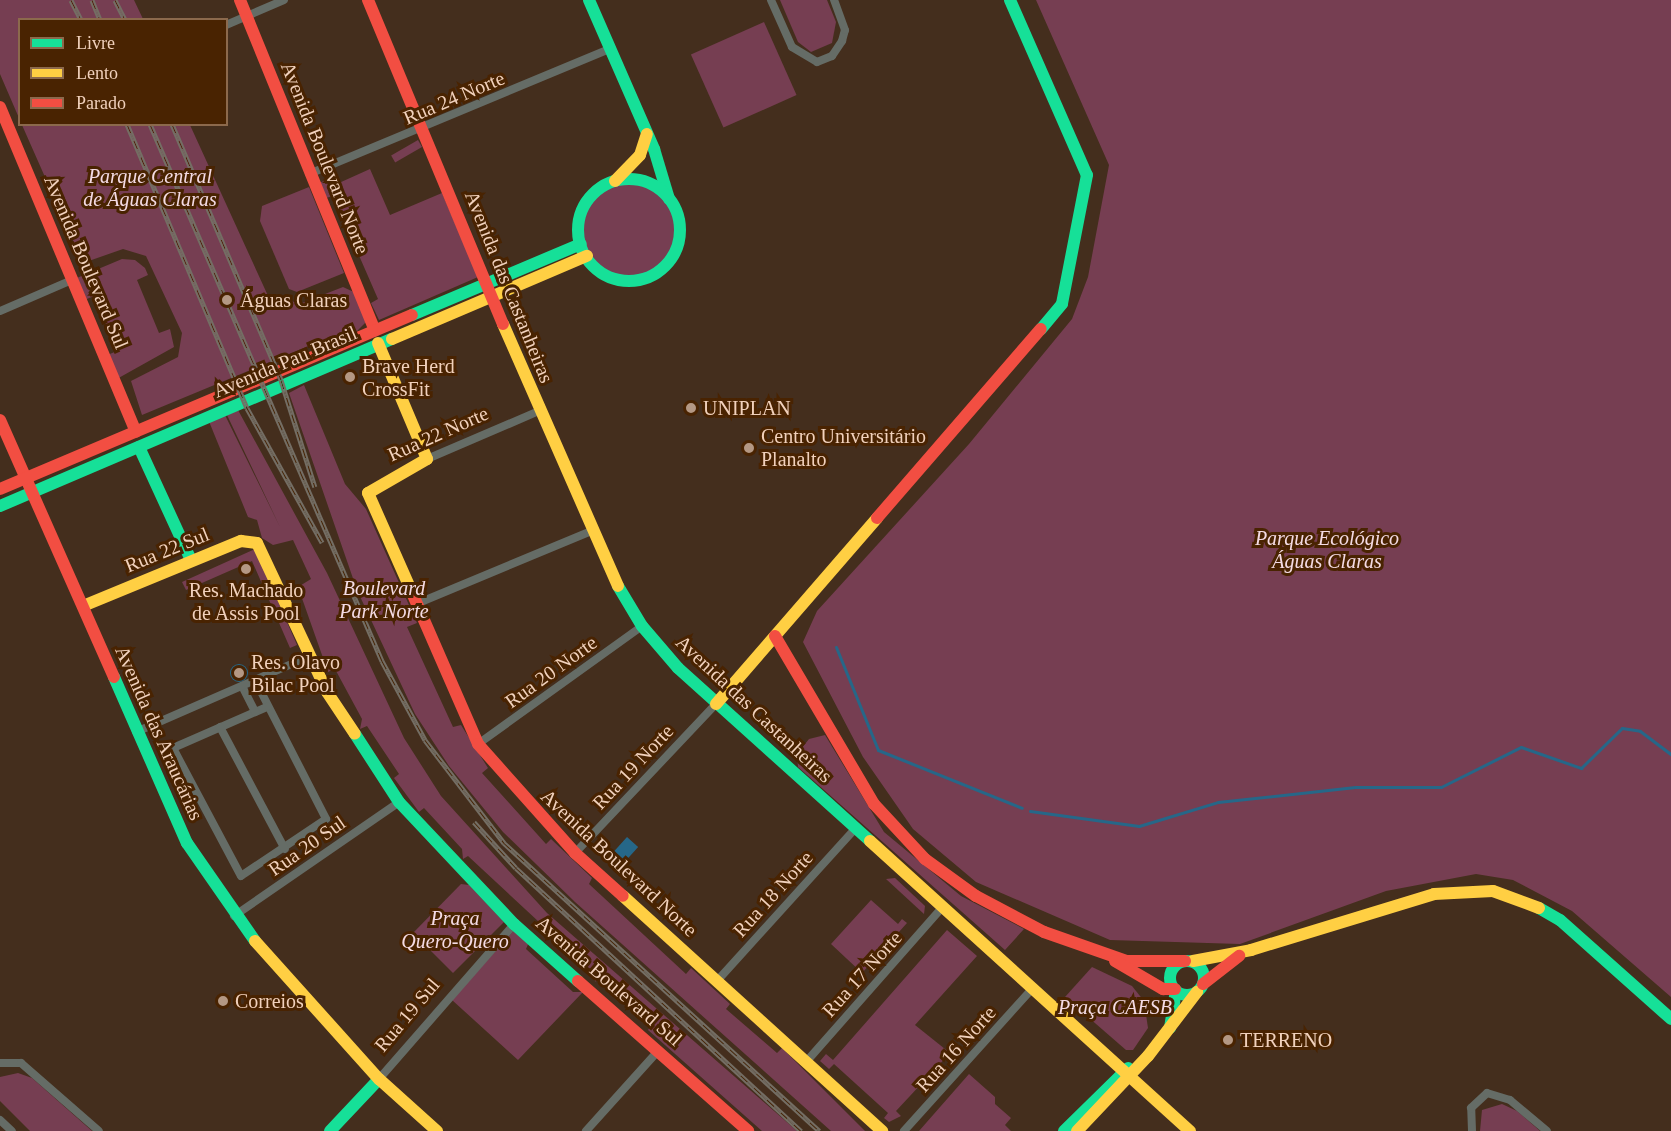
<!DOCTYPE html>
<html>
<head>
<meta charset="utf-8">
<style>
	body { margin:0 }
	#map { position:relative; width:1671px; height:1131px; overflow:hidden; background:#442e1d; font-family:"Times New Roman",serif }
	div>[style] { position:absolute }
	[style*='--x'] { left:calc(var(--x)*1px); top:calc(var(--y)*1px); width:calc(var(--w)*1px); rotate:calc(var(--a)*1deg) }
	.green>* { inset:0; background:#763e52; transform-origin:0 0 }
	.round { border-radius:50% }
	.water>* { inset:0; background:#266788; transform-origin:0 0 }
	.stream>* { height:3px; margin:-1.5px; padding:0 1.5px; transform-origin:1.5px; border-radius:1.5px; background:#266788 }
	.street>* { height:8px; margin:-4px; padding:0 4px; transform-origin:4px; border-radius:4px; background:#656c66 }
	.fast>* { height:12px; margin:-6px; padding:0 6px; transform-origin:6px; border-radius:6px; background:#16e098 }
	.fast>.ring { margin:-6px; padding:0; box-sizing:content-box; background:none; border:12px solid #16e098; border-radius:50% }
	.slow>* { height:12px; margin:-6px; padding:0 6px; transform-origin:6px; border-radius:6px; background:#ffcf43 }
	.jam>* { height:12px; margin:-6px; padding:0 6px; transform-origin:6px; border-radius:6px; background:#f24e42 }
	.rail>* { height:5px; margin-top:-2.5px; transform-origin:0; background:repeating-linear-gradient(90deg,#492301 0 9px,#746e64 0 18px); box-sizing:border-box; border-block:2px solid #746e64 }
	.dots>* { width:16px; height:16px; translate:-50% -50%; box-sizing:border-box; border:3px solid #492301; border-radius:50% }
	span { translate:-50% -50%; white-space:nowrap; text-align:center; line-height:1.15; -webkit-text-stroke:6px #492301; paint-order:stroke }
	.street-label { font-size:20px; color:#f1d1bc }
	.park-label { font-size:20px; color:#f4dbe4; font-style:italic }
	.poi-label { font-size:20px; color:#f1d1bc }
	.left { translate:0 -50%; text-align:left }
	.legend { position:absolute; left:18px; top:18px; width:210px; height:108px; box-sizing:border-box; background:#492301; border:2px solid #8c694c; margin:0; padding:8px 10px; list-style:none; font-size:18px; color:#f1d1bc }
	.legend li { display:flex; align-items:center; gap:12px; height:30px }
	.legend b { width:30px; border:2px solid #8c694c }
</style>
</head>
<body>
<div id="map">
	<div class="green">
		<i style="clip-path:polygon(0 0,134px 0,143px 19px,20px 20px,19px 118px,0 74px)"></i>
		<i style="clip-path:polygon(780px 0,827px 0,836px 22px,832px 43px,811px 52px,798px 42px)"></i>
		<i style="clip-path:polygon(1036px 0,1671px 0,1671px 997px,1572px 911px,1513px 880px,1476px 874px,1386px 891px,1240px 944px,1110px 940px,976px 882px,913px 829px,863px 757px,803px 642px,817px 611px,969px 444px,1072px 319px,1088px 277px,1109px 165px)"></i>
		<i style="left:764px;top:22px;width:80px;height:80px;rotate:66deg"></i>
		<i style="clip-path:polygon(22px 125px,190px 125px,269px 298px,302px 303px,343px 287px,356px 293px,367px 321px,355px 333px,323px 340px,142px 415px,131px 381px,178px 357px,182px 333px,146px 256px,123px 249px,83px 263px)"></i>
		<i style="left:418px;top:140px;width:8px;height:31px;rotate:60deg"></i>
		<i style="clip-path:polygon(370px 169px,390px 215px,442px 193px,478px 277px,379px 320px,371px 303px,378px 299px,333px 196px,326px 198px,319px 183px,326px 180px,330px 187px)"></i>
		<i class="round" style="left:581px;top:183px;width:96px;height:96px"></i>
		<i style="clip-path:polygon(309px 187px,344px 273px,297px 292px,289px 289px,260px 221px,262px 206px)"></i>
		<i style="clip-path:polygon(122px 259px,135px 260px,145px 268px,148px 275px,137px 280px,159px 333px,170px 329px,174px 347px,115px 380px,105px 356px,117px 351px,94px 296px,82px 301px,72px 280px)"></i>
		<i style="clip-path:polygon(304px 385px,345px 484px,366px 509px,417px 623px,407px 627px,453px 727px,461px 725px,488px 768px,482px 773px,546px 844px,551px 839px,592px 878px,589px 884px,686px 974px,691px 968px,730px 1004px,726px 1009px,777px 1053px,782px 1048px,865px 1131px,831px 1131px,575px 902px,503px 832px,449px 766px,415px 714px,357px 590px,289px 393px)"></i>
		<i style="clip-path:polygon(238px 410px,327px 573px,404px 738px,441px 796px,547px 913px,797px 1131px,762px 1131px,648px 1030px,651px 1025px,598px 978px,595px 982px,594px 973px,468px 856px,463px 859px,462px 849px,424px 808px,419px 812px,394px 778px,399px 774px,367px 726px,360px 729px,362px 719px,335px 669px,328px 672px,298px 587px,311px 579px,293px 540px,273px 545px,262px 538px,257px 520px,248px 517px,208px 419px,224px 413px,280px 527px,227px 415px)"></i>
		<i style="clip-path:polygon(255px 549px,297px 645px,290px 648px,252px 561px,186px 590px,182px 582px)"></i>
		<i style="clip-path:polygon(825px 735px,884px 832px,961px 896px,1024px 929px,1005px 950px,798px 767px,797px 754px,809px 739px)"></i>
		<i style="clip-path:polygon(895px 878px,925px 906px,924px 914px,886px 879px)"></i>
		<i style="clip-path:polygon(461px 884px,469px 885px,504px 922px,453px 973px,413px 933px)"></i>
		<i style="clip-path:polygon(871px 900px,898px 924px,902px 919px,907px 923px,862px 973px,831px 944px)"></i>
		<i style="clip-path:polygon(515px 929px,529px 942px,526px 949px,573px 992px,583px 992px,518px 1060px,452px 1000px)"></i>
		<i style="clip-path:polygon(947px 930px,977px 956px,915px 1025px,950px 1053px,896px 1111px,901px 1116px,889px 1122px,884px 1118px,888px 1113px,834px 1064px,829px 1069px,820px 1061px,826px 1054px,833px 1060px)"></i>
		<i style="clip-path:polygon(1092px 967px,1132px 986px,1144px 1001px,1148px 1028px,1133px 1050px,1126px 1050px,1065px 997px)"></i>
		<i style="clip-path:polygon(18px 1073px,32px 1078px,92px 1131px,30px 1131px,0 1101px,0 1077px)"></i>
		<i style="clip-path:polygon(969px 1074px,995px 1097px,995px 1104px,1011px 1118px,1005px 1125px,1011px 1131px,919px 1131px)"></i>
		<i style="clip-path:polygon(1502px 1104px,1517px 1111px,1540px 1131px,1480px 1131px,1482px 1110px)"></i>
	</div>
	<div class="water">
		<i class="round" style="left:230px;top:664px;width:18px;height:18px"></i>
		<i style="left:627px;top:837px;width:15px;height:30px;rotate:42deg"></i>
	</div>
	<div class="stream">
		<i style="--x:836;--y:647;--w:111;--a:67.8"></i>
		<i style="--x:878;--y:750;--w:155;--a:21.9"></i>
		<i style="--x:1030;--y:811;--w:110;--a:7.8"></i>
		<i style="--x:1139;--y:826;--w:83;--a:-16.9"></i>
		<i style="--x:1218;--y:802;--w:138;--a:-6.2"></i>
		<i style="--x:1355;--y:787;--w:86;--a:0"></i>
		<i style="--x:1441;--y:787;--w:89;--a:-26.6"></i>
		<i style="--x:1521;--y:747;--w:64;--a:19.3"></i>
		<i style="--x:1581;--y:768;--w:57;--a:-44.3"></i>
		<i style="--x:1622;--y:728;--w:18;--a:9"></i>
		<i style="--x:1640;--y:731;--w:39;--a:37"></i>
	</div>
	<div class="street">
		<i style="--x:771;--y:0;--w:51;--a:65.9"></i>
		<i style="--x:792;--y:47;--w:29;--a:31"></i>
		<i style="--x:817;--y:62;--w:16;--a:-22"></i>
		<i style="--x:832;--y:56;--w:18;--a:-56"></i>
		<i style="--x:842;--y:41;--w:11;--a:-75"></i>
		<i style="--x:845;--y:30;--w:32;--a:-110"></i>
		<i style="--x:226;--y:25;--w:63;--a:-23.3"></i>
		<i style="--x:309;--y:174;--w:326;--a:-22.6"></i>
		<i style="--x:0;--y:311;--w:78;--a:-23.3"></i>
		<i style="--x:427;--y:459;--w:122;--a:-23.2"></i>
		<i style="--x:416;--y:604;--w:190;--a:-22.6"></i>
		<i style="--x:255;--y:680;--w:156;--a:62.9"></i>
		<i style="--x:326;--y:819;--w:102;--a:146.2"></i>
		<i style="--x:241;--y:876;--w:145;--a:-118"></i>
		<i style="--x:173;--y:748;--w:103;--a:-23.6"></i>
		<i style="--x:242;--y:686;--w:29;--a:63"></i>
		<i style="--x:220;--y:727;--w:138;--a:62"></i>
		<i style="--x:136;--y:732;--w:190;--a:-23.6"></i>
		<i style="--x:478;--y:744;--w:202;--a:-35.7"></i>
		<i style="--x:575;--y:853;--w:205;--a:-46.6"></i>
		<i style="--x:234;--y:916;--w:201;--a:-34.6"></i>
		<i style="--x:717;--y:981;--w:204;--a:-47.8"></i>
		<i style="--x:806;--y:1062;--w:205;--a:-48.6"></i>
		<i style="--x:0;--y:1063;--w:21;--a:0"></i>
		<i style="--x:21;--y:1063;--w:103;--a:41.1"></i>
		<i style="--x:379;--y:1079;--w:206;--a:-48.9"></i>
		<i style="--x:0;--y:1120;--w:16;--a:43"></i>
		<i style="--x:586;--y:1131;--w:109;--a:-48"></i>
		<i style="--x:904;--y:1131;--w:191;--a:-48"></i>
		<i style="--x:1472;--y:1131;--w:23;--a:-92"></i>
		<i style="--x:1471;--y:1108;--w:22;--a:-43"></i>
		<i style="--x:1487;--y:1093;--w:24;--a:17"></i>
		<i style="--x:1510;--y:1100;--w:48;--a:40"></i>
	</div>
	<div class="fast">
		<i style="--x:589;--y:0;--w:163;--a:66.4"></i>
		<i style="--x:654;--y:149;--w:52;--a:73.3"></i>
		<i style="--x:1010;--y:0;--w:191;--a:66.3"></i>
		<i style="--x:1087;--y:175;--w:131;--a:101"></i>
		<i style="--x:1062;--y:304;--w:33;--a:130"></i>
		<i class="ring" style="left:578px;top:179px;width:90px;height:90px"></i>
		<i style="--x:412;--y:315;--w:183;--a:-22.8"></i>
		<i style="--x:139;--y:447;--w:124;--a:65.3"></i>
		<i style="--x:0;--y:506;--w:426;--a:-23.1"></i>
		<i style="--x:618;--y:586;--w:47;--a:59"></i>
		<i style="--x:642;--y:626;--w:55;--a:49.4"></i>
		<i style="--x:678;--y:668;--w:258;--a:42"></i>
		<i style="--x:114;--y:677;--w:181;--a:66.3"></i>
		<i style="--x:187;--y:843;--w:119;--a:55.2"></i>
		<i style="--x:355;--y:734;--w:81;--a:57.1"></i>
		<i style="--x:399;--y:802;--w:168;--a:46.7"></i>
		<i style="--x:514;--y:924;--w:86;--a:41.7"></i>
		<i style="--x:1539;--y:908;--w:24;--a:30"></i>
		<i style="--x:1560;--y:920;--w:149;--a:41.7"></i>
		<i class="ring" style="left:1170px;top:961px;width:22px;height:22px"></i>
		<i style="--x:1170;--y:1028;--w:38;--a:-81"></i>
		<i style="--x:330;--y:1131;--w:71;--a:-46.7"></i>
		<i style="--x:1064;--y:1131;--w:90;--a:-44.5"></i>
	</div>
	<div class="slow">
		<i style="--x:615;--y:181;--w:36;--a:-46"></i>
		<i style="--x:640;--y:155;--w:22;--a:-72"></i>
		<i style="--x:503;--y:324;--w:286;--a:66.3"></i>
		<i style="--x:392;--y:339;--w:212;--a:-23.1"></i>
		<i style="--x:378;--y:343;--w:126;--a:67.1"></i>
		<i style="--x:427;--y:459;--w:68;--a:150"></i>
		<i style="--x:368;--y:493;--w:104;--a:66.1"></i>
		<i style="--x:83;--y:606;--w:171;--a:-22.4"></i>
		<i style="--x:241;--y:541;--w:16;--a:7"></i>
		<i style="--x:257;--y:543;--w:165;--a:64.8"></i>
		<i style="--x:327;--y:692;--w:50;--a:56.3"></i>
		<i style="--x:716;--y:704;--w:246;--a:-49.1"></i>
		<i style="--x:870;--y:841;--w:432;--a:42.2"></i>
		<i style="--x:623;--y:896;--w:350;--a:42.2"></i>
		<i style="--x:255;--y:941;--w:186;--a:48.1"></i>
		<i style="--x:379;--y:1079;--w:78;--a:41.9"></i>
		<i style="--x:1193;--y:961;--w:59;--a:-10.7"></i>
		<i style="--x:1251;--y:950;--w:191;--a:-17"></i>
		<i style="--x:1434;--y:894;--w:59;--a:-2.9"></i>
		<i style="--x:1493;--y:891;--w:49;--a:20.3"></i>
		<i style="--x:1077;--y:1131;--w:103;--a:-46.6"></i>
		<i style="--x:1148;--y:1056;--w:81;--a:-52.6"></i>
	</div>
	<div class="jam">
		<i style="--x:240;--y:0;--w:357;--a:67.8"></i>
		<i style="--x:368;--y:0;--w:351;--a:67.4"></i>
		<i style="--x:0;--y:107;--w:352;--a:67.3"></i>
		<i style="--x:0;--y:420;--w:281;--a:66.1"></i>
		<i style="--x:0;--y:489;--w:447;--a:-22.9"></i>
		<i style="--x:877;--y:518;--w:250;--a:-49.1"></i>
		<i style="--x:410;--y:588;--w:170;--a:66.4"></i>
		<i style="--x:478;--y:744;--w:146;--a:48.3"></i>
		<i style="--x:575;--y:853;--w:64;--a:41.9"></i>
		<i style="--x:775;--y:636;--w:195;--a:59.5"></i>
		<i style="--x:874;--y:804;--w:75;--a:47.2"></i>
		<i style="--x:925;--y:859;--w:63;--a:36"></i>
		<i style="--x:976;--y:896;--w:77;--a:27.9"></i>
		<i style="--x:1044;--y:932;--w:88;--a:19.3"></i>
		<i style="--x:1127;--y:961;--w:58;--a:0"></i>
		<i style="--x:1115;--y:961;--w:56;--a:30.3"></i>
		<i style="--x:1163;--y:989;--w:12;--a:0"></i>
		<i style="--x:578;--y:981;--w:227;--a:41.4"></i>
		<i style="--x:1203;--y:984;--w:46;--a:-37.9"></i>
	</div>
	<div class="rail">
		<i style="--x:71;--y:0;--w:22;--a:63"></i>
		<i style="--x:92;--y:0;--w:22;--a:68"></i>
		<i style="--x:115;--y:0;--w:22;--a:63"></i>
		<i style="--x:127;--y:124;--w:308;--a:67.1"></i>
		<i style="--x:247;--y:408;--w:154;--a:60.8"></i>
		<i style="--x:150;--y:124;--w:585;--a:66.63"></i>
		<i style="--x:382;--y:661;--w:90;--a:61.4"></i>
		<i style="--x:425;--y:740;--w:130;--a:52.5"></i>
		<i style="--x:504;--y:843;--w:427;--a:42.4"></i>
		<i style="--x:172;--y:124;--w:278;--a:66.9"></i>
		<i style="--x:281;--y:380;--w:112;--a:72.4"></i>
		<i style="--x:474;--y:822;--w:62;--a:47.6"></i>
		<i style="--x:516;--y:868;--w:388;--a:42.7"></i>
	</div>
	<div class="dots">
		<i style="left:227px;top:300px;background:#b49884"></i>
		<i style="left:350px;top:377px;background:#b49884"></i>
		<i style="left:691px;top:408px;background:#b49884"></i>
		<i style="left:749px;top:448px;background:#b49884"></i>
		<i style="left:246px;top:569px;background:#b49884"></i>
		<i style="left:239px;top:673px;background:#b49884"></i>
		<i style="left:223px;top:1001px;background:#b49884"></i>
		<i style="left:1228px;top:1040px;background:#b49884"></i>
	</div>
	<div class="street-label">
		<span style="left:454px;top:98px;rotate:-23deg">Rua 24 Norte</span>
		<span style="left:325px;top:158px;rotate:68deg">Avenida Boulevard Norte</span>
		<span style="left:86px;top:262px;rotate:67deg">Avenida Boulevard Sul</span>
		<span style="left:509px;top:287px;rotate:68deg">Avenida das Castanheiras</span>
		<span style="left:285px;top:362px;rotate:-23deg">Avenida Pau Brasil</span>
		<span style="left:438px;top:434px;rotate:-24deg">Rua 22 Norte</span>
		<span style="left:167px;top:550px;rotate:-22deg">Rua 22 Sul</span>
		<span style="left:551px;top:672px;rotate:-36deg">Rua 20 Norte</span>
		<span style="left:754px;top:709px;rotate:43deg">Avenida das Castanheiras</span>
		<span style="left:159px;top:733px;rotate:66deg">Avenida das Araucárias</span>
		<span style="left:633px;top:767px;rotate:-47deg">Rua 19 Norte</span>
		<span style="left:307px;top:846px;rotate:-35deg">Rua 20 Sul</span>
		<span style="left:619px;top:863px;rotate:43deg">Avenida Boulevard Norte</span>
		<span style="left:773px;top:894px;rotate:-48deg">Rua 18 Norte</span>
		<span style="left:862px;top:974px;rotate:-48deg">Rua 17 Norte</span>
		<span style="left:609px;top:981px;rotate:41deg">Avenida Boulevard Sul</span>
		<span style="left:407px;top:1015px;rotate:-50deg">Rua 19 Sul</span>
		<span style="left:956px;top:1049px;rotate:-48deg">Rua 16 Norte</span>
	</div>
	<div class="park-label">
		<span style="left:150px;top:188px">Parque Central<br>de Águas Claras</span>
		<span style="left:1327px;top:550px">Parque Ecológico<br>Águas Claras</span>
		<span style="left:384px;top:600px">Boulevard<br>Park Norte</span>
		<span style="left:455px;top:930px">Praça<br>Quero-Quero</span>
		<span style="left:1115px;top:1007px">Praça CAESB</span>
	</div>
	<div class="poi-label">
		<span class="left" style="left:240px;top:300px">Águas Claras</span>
		<span class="left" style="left:362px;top:378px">Brave Herd<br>CrossFit</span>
		<span class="left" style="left:703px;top:408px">UNIPLAN</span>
		<span class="left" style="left:761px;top:448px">Centro Universitário<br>Planalto</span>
		<span style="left:246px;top:602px">Res. Machado<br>de Assis Pool</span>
		<span class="left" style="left:251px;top:674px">Res. Olavo<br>Bilac Pool</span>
		<span class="left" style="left:235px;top:1001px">Correios</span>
		<span class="left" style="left:1240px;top:1040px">TERRENO</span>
	</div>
	<ul class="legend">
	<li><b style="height:8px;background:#16e098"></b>Livre</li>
	<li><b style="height:8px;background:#ffcf43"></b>Lento</li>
	<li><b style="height:8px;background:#f24e42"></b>Parado</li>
	</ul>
</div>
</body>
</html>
